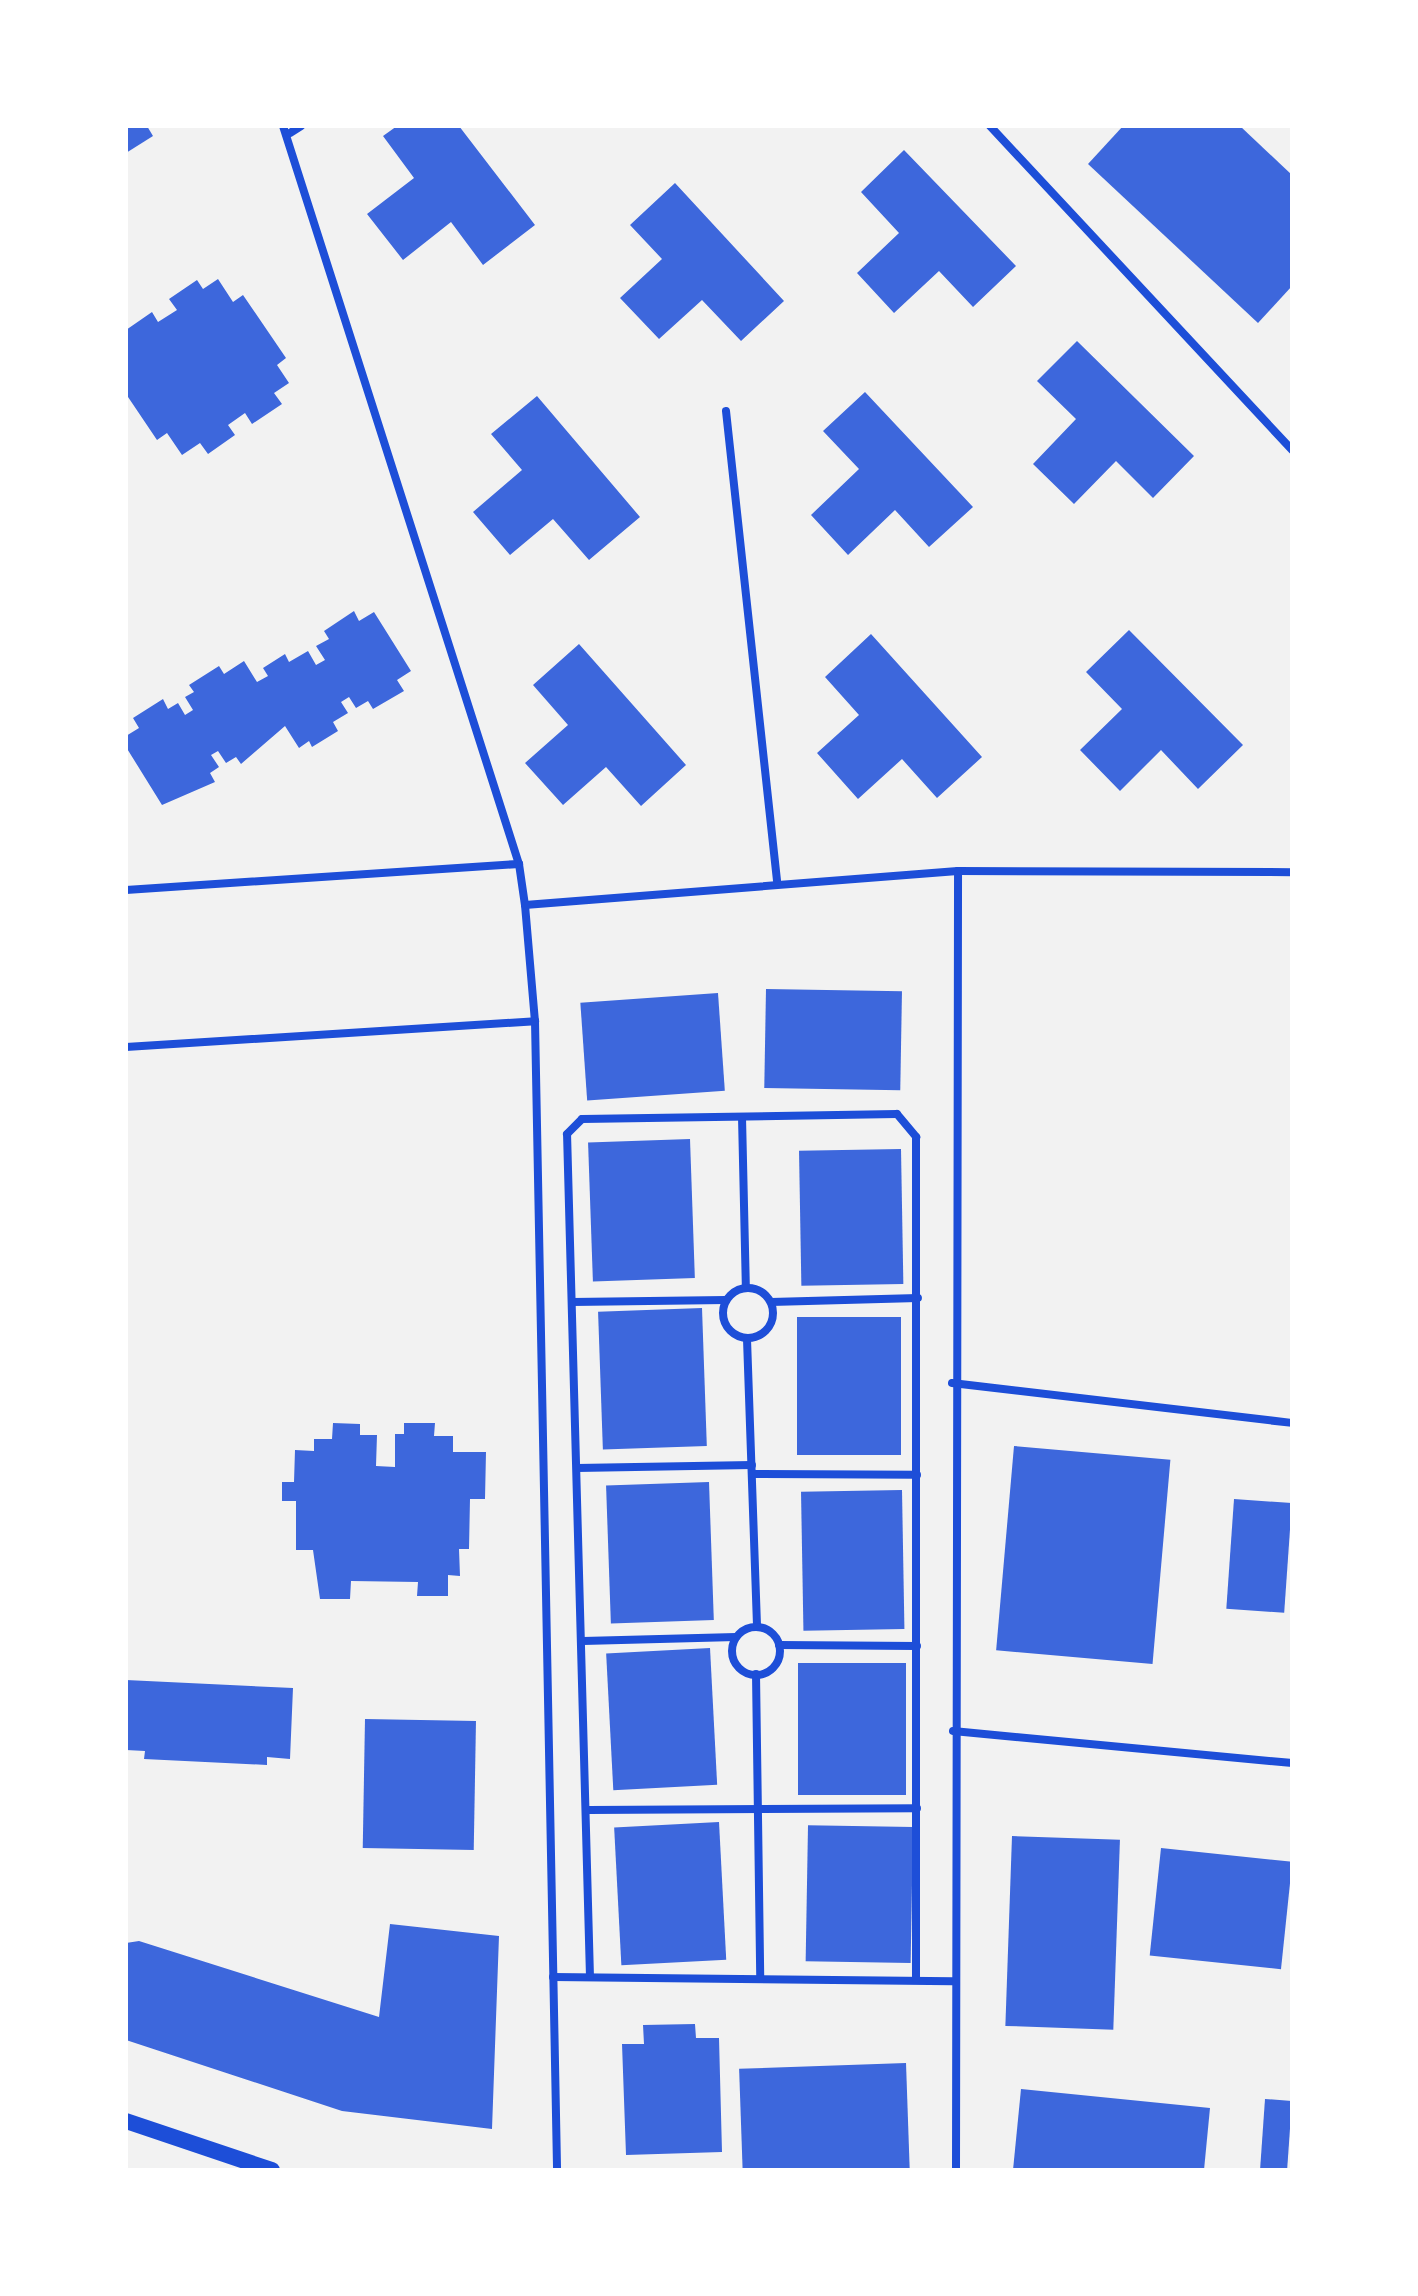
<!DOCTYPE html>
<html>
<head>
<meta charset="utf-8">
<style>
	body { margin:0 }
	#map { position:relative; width:1418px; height:2296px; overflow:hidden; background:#f2f2f2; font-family:Lato,sans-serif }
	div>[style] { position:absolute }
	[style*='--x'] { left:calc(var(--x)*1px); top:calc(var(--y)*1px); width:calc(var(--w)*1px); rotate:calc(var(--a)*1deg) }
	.building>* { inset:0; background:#3d67dc; transform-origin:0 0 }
	.minor>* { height:8px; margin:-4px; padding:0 4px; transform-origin:4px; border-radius:4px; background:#1d4ed8 }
	.minor>.ring { margin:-4px; padding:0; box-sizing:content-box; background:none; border:8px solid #1d4ed8; border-radius:50% }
	.secondary>* { height:16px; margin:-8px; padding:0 8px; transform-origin:8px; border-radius:8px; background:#1d4ed8 }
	span { translate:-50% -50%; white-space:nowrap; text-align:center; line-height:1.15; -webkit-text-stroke:8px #fff; paint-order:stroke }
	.frame { position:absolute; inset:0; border:128px solid #fff; pointer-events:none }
</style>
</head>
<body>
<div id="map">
	<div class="building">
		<i style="clip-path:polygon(126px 126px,147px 126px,153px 136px,126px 153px)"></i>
		<i style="clip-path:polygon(397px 126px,459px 126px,535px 225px,483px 265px,451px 222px,403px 260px,367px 214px,414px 178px,383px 136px)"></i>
		<i style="clip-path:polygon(1123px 126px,1240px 126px,1292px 175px,1292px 286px,1258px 323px,1088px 164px)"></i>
		<i style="clip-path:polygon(904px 150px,1016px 266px,973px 307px,939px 271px,894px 313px,857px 273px,899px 233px,861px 192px)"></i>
		<i style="clip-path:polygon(675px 183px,784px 301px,741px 341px,702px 300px,659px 339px,620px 298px,662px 259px,630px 225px)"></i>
		<i style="clip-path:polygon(218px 279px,233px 302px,243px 295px,286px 358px,277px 365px,289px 383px,274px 393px,282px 404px,252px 424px,245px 413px,228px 425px,235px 435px,208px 454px,200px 443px,182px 455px,167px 433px,157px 440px,126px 394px,126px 330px,152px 312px,158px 322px,177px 310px,169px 299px,197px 280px,203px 289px)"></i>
		<i style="clip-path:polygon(1077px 341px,1194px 456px,1153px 498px,1116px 461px,1074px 504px,1033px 464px,1076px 419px,1037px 381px)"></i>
		<i style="clip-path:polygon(865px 392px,973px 507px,929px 547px,895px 510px,848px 555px,811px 515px,859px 469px,823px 431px)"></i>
		<i style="clip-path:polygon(537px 396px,640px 517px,589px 560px,553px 519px,510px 555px,473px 512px,522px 470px,491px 434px)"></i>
		<i style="clip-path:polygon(354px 611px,359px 621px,374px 612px,411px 671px,397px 680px,404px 691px,373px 709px,368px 701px,356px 708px,349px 697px,341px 702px,348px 713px,333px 722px,338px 731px,312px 747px,309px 741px,299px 748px,285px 726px,241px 764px,236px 757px,226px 763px,218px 751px,211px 755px,219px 767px,210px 773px,215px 782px,162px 805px,126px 747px,126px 736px,139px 728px,133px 718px,163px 699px,168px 709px,178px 703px,185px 715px,193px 710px,185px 697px,194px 692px,189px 685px,219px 666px,224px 674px,244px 661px,257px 682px,268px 676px,263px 668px,285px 654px,289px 662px,308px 651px,316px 665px,325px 660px,316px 646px,329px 639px,324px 631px)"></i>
		<i style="clip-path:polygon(1129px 630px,1243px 745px,1198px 789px,1161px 750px,1120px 791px,1080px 750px,1122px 709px,1086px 672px)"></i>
		<i style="clip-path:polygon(871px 634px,982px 757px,937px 798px,902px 759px,858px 799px,817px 753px,859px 715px,825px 677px)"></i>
		<i style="clip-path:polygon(579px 644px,686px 765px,641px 806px,606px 767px,563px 805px,525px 763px,568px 725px,533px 685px)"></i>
		<i style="left:766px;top:989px;width:136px;height:99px;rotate:1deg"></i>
		<i style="left:718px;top:993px;width:98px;height:138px;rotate:86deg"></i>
		<i style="left:690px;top:1139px;width:139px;height:102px;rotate:88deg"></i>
		<i style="left:901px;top:1149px;width:135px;height:102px;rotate:89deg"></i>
		<i style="left:702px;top:1308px;width:138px;height:104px;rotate:88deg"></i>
		<i style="left:901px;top:1317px;width:138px;height:104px;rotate:90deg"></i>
		<i style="clip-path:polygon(333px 1423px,360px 1424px,360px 1435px,377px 1435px,376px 1466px,395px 1467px,395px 1434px,404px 1434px,404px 1423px,435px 1423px,434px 1436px,453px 1436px,453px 1452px,486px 1452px,485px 1499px,470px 1499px,469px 1549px,459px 1549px,460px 1576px,448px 1575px,448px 1596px,417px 1596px,418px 1582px,351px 1581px,350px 1599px,320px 1599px,313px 1550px,296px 1550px,296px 1501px,282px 1501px,282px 1482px,294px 1482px,295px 1450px,314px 1451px,314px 1439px,332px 1439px)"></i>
		<i style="left:1014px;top:1446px;width:157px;height:205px;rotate:5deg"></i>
		<i style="left:709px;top:1482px;width:138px;height:103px;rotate:88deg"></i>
		<i style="left:902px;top:1490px;width:139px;height:101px;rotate:89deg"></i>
		<i style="left:1234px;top:1499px;width:58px;height:110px;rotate:4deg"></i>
		<i style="left:710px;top:1648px;width:137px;height:104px;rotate:87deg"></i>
		<i style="left:798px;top:1663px;width:108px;height:132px"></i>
		<i style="clip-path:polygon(126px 1680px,293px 1688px,290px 1759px,267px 1757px,267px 1765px,144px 1759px,145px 1751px,126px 1750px)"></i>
		<i style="left:365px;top:1719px;width:111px;height:129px;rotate:1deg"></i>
		<i style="left:719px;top:1822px;width:138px;height:105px;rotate:87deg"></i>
		<i style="left:913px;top:1827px;width:136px;height:105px;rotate:91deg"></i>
		<i style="left:1012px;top:1836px;width:108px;height:190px;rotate:2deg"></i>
		<i style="left:1161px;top:1848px;width:132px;height:108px;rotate:6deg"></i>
		<i style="clip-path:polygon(390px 1924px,499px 1936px,492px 2129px,342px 2111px,126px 2040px,126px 1943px,139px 1941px,379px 2017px)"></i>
		<i style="clip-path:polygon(695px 2024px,696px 2038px,719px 2038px,722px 2152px,626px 2155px,622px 2044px,644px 2044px,643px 2025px)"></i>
		<i style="left:906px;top:2063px;width:107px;height:167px;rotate:88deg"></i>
		<i style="clip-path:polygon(1021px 2089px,1210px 2108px,1204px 2170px,1013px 2170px)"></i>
		<i style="left:1265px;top:2099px;width:27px;height:71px;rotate:4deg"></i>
	</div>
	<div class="minor">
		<i style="--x:283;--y:126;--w:775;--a:72.27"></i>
		<i style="--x:519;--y:864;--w:41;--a:81.7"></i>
		<i style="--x:525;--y:905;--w:116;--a:85.1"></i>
		<i style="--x:535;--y:1021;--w:1149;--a:88.9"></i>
		<i style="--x:990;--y:126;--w:443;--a:47"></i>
		<i style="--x:290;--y:133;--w:13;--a:-32"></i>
		<i style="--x:726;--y:411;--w:473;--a:83.8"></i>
		<i style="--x:126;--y:890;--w:394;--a:-3.8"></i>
		<i style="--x:525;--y:905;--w:434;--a:-4.5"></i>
		<i style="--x:958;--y:871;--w:334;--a:0.2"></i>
		<i style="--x:126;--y:1047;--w:410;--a:-3.6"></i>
		<i style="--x:742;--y:1117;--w:171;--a:88.7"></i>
		<i class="ring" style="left:723px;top:1288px;width:42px;height:42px"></i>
		<i style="--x:572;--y:1302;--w:154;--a:-0.7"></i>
		<i style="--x:771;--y:1302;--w:147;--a:-1.6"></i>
		<i style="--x:747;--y:1339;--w:288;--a:88"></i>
		<i style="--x:952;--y:1383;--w:342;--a:6.7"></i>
		<i style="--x:577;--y:1468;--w:175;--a:-1"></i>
		<i style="--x:752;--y:1474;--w:165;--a:0.3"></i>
		<i class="ring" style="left:732px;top:1627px;width:40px;height:40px"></i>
		<i style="--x:583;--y:1641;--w:153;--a:-1.5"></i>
		<i style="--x:779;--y:1645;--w:138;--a:0.4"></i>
		<i style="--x:756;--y:1674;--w:303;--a:89.2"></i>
		<i style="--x:953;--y:1731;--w:341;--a:5.4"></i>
		<i style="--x:589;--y:1810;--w:328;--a:-0.3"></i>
		<i style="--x:553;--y:1977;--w:400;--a:0.6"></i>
		<i style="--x:590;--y:1977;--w:843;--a:-91.56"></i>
		<i style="--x:567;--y:1134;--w:21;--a:-45"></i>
		<i style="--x:582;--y:1119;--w:315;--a:-0.9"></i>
		<i style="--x:897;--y:1114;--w:30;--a:50"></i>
		<i style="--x:916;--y:1137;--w:842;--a:90"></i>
		<i style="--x:956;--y:2170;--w:1299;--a:-89.91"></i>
	</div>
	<div class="secondary">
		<i style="--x:126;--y:2121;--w:154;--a:18.6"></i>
	</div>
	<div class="frame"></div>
</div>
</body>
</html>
